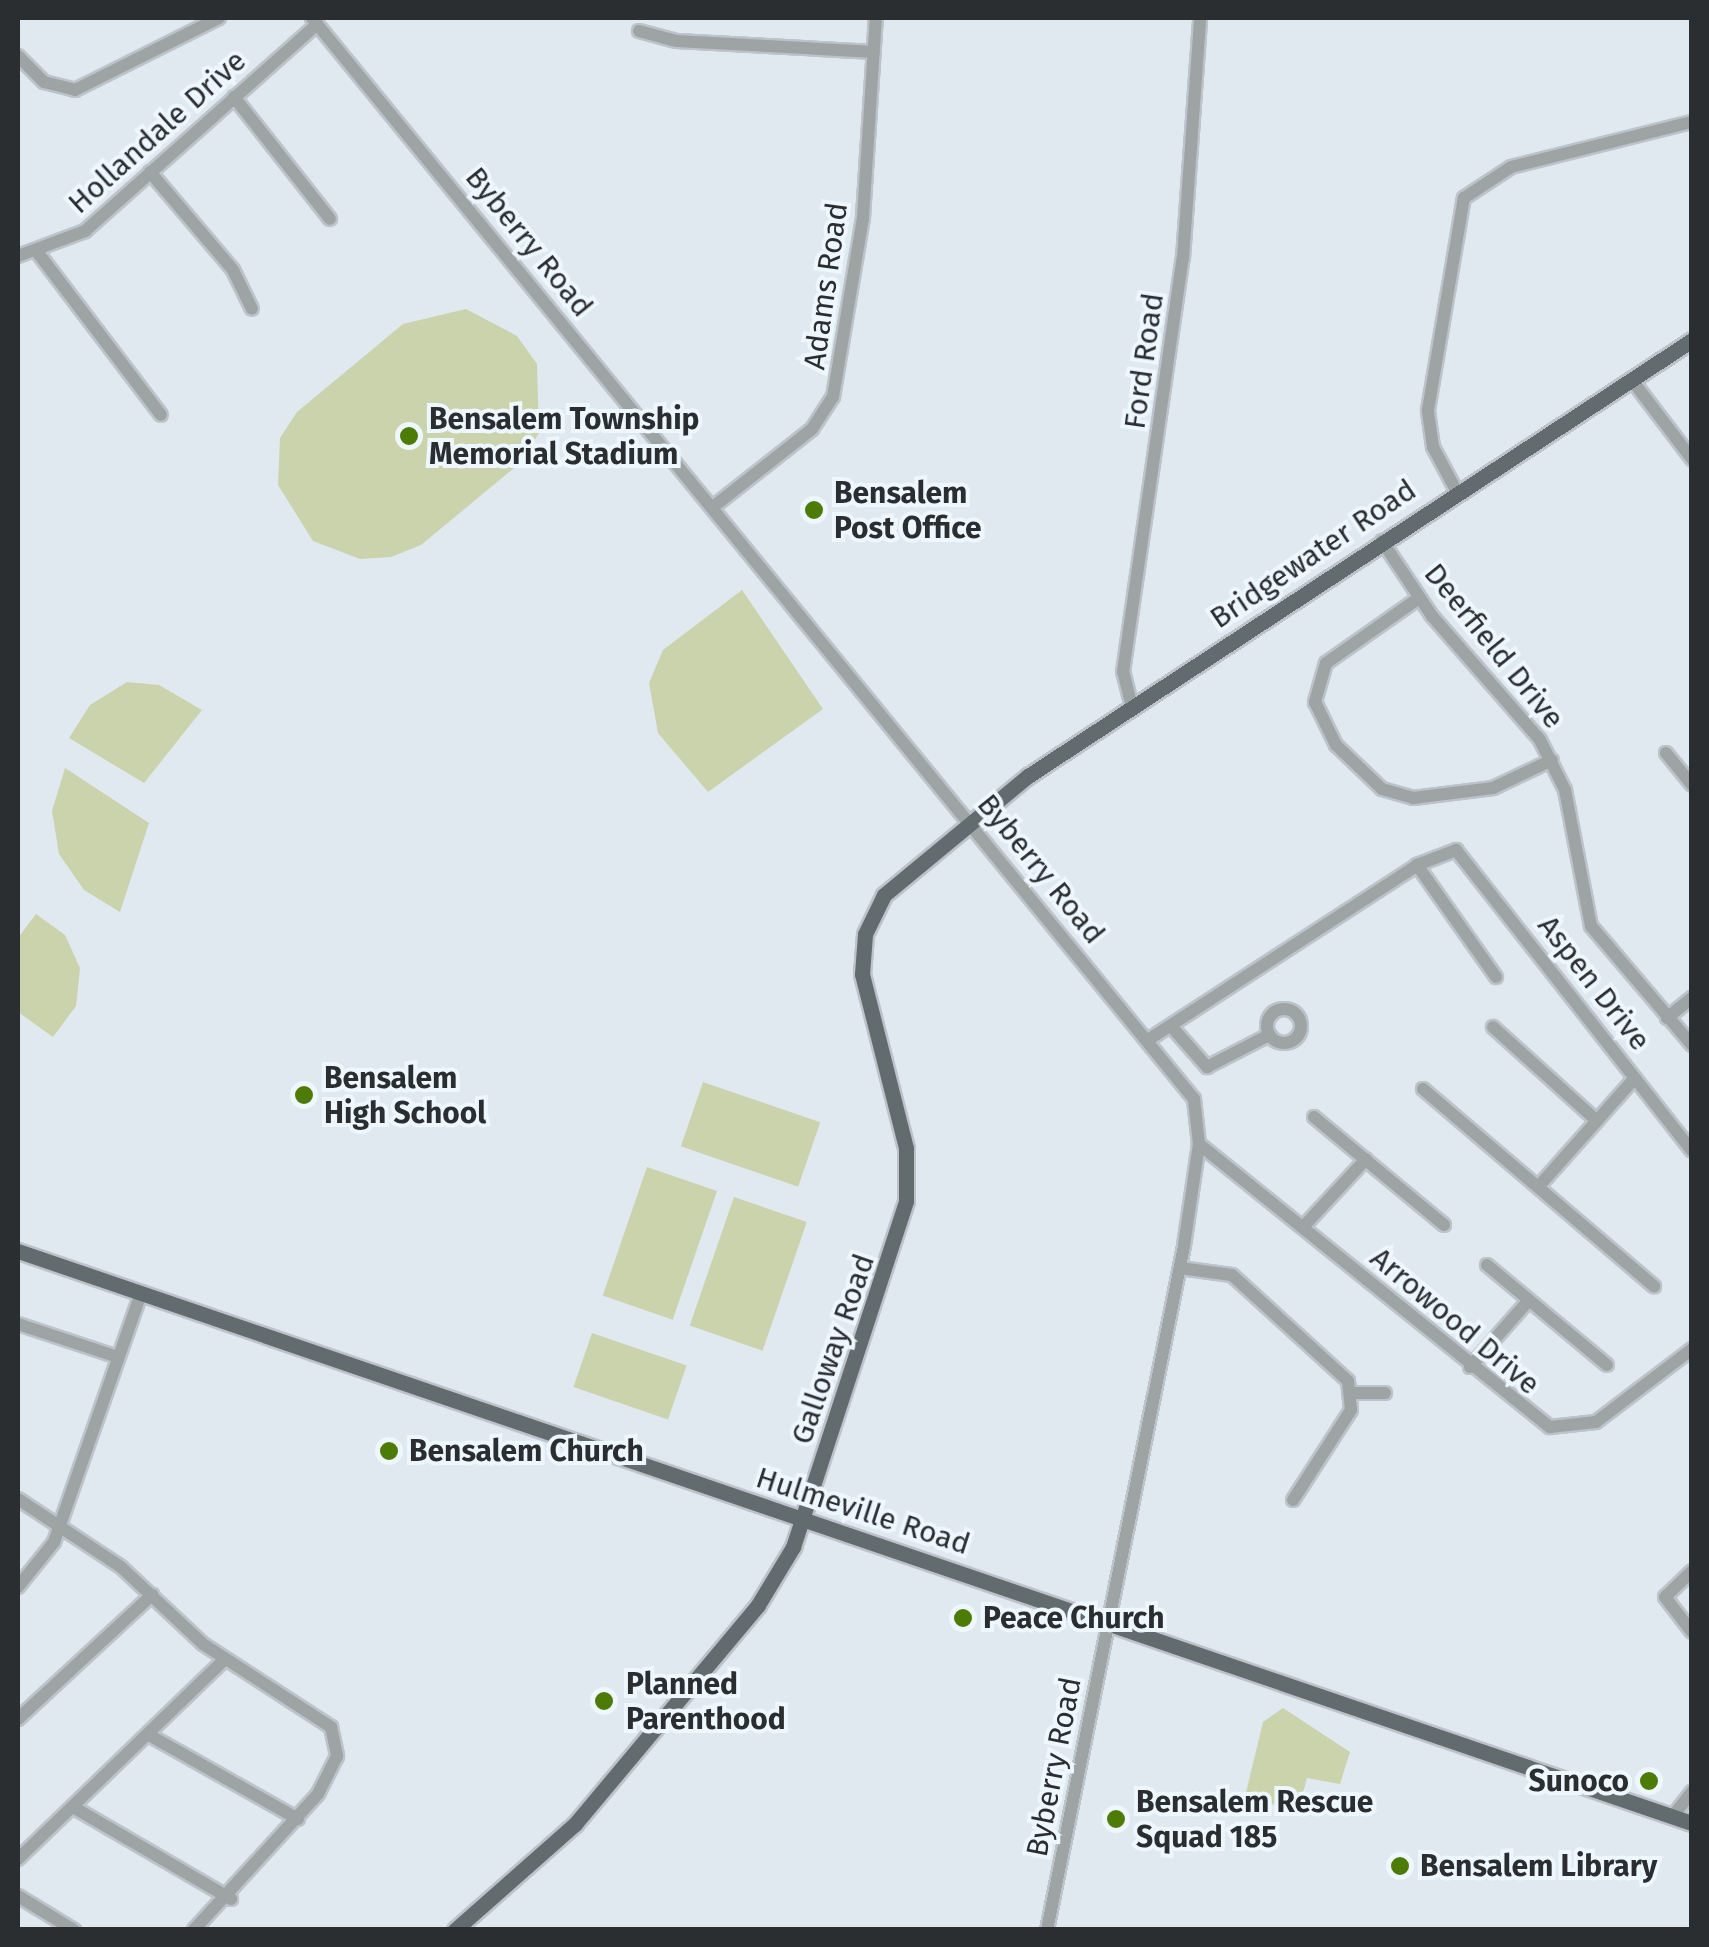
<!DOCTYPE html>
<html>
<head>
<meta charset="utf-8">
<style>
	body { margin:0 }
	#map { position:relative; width:1709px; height:1947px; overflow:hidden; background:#e0e8f0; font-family:"Fira Sans",sans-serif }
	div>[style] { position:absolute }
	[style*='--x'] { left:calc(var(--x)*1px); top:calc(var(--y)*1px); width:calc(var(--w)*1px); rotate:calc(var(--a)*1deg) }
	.green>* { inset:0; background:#cbd3ad; transform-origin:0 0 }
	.roads { filter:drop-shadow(2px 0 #bcc3ca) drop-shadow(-2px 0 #bcc3ca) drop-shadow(0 2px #bcc3ca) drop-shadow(0 -2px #bcc3ca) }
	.minor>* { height:12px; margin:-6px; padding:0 6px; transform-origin:6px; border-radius:6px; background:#9ea3a4 }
	.minor>.ring { margin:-6px; padding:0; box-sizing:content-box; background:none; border:12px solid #9ea3a4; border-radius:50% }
	.major>* { height:15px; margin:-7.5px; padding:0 7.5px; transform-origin:7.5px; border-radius:7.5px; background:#626b6d }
	.dots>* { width:28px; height:28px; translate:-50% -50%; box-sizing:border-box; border:5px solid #eef6fe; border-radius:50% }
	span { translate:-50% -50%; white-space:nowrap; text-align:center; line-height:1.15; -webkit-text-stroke:8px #eef6fe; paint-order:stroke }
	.street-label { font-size:30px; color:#2b2e31 }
	.poi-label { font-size:30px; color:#2b2e31; font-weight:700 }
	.left { translate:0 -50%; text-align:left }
	.right { translate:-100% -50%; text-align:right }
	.frame { position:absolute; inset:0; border:20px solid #2b2e31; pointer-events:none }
</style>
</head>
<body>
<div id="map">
	<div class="green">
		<i style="clip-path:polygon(466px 309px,517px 336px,537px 364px,539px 433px,520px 463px,421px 545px,391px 557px,360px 559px,313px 541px,278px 485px,280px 438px,297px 412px,403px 324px)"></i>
		<i style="clip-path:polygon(742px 590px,823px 709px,708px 792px,658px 733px,649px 683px,663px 650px)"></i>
		<i style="clip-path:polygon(127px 682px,159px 685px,202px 710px,144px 783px,69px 738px,90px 705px)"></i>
		<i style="clip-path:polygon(65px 768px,149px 823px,120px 912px,84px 890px,59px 854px,52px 811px)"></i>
		<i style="clip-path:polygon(36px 914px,65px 935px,80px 968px,76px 1006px,53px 1037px,18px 1012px,18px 938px)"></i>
		<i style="left:703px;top:1082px;width:124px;height:68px;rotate:19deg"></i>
		<i style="left:647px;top:1167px;width:74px;height:136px;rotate:19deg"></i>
		<i style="left:734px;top:1197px;width:77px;height:136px;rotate:19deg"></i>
		<i style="left:592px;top:1333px;width:100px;height:57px;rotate:19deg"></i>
		<i style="clip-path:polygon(1283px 1708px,1350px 1752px,1340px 1784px,1307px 1778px,1298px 1811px,1245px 1797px,1263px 1722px)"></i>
	</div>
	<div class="roads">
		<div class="minor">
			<i style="--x:312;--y:18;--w:1395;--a:50.79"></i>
			<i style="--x:1194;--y:1099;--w:45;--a:83.7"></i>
			<i style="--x:1199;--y:1144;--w:103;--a:98.4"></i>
			<i style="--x:1184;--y:1246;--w:698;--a:101.33"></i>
			<i style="--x:639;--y:31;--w:39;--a:15"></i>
			<i style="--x:677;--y:41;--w:197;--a:3.2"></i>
			<i style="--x:18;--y:56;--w:37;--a:45"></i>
			<i style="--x:44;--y:82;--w:32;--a:14"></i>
			<i style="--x:75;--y:90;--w:161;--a:-26.6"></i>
			<i style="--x:234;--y:97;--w:155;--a:51.8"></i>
			<i style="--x:150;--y:172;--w:128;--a:49.7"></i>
			<i style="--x:233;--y:270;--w:43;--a:64"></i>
			<i style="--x:38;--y:253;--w:203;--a:52.8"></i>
			<i style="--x:18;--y:256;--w:72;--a:-20.5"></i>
			<i style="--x:85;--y:231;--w:311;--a:-41.7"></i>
			<i style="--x:1631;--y:379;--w:101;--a:52.7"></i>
			<i style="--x:1457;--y:492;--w:51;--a:-118.1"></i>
			<i style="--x:1433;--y:447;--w:37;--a:-98"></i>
			<i style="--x:1428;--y:410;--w:215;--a:-80.4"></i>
			<i style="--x:1464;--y:198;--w:56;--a:-33.4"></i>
			<i style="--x:1511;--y:167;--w:187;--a:-14"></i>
			<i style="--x:713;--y:507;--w:126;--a:-38.2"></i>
			<i style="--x:812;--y:429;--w:38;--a:-57"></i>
			<i style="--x:833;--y:397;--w:182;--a:-80.5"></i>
			<i style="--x:863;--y:217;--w:199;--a:-86.3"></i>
			<i style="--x:1382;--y:541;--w:90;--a:56.3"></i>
			<i style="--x:1432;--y:616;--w:164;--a:48.9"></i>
			<i style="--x:1540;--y:740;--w:56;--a:63.4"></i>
			<i style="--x:1565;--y:790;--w:138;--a:79.2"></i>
			<i style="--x:1591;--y:926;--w:156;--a:49.7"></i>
			<i style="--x:1419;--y:598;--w:113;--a:145"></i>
			<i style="--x:1326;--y:663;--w:41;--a:105.8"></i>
			<i style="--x:1315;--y:702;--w:48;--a:64"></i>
			<i style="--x:1336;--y:745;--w:64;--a:43.7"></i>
			<i style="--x:1382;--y:789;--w:32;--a:16"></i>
			<i style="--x:1413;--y:798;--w:81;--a:-7.1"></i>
			<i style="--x:1493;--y:788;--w:65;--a:-25.4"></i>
			<i style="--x:1132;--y:707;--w:36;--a:-104"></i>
			<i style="--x:1123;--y:672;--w:418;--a:-81.8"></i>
			<i style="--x:1183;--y:258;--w:241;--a:-85.9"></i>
			<i style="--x:1666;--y:753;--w:41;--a:50.9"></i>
			<i style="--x:1417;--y:865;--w:137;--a:54.8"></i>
			<i class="ring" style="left:1267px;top:1009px;width:22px;height:22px"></i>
			<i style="--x:1667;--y:1018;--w:32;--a:-39"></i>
			<i style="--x:1171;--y:1026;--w:55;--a:48.7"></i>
			<i style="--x:1207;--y:1067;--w:70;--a:-27.3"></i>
			<i style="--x:1493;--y:1027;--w:140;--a:42.1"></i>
			<i style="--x:1148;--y:1040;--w:321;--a:-33"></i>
			<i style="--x:1417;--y:865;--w:42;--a:-21"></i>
			<i style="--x:1456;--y:850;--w:382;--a:51.9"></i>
			<i style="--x:1423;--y:1089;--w:304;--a:40.5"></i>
			<i style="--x:1314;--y:1117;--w:169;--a:39.7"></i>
			<i style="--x:1199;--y:1144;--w:451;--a:38.9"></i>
			<i style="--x:1550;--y:1427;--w:46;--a:-6.2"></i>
			<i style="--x:1596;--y:1422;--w:121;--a:-37.2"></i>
			<i style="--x:1539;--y:1186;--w:144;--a:-48.4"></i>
			<i style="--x:1304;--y:1226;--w:91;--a:-47.2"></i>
			<i style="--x:1487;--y:1265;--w:156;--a:39.8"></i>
			<i style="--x:1180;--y:1268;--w:52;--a:7.7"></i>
			<i style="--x:1232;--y:1275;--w:157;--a:42.4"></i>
			<i style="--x:1348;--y:1381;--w:29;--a:84"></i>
			<i style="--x:1351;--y:1410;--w:107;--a:122.8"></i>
			<i style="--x:18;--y:1324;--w:105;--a:18.3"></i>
			<i style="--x:1470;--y:1367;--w:89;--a:-48.6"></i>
			<i style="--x:1352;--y:1393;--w:33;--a:0"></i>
			<i style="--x:18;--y:1499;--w:123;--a:33.4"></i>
			<i style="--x:121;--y:1567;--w:112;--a:43.2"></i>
			<i style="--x:203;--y:1644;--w:153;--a:33"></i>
			<i style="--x:331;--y:1727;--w:30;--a:78"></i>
			<i style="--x:337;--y:1756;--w:42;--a:116.6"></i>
			<i style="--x:318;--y:1794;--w:184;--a:132.4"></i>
			<i style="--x:1692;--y:1571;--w:37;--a:136"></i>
			<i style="--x:1665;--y:1597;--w:44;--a:52.4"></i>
			<i style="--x:18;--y:1587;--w:58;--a:-51.3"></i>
			<i style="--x:54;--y:1542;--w:264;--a:-70.7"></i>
			<i style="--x:18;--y:1719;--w:183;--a:-42.8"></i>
			<i style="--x:149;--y:1735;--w:171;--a:29.4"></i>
			<i style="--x:73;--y:1807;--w:183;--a:30.2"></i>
			<i style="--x:1673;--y:1816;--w:31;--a:-52"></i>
			<i style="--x:18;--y:1859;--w:288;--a:-44"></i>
			<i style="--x:18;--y:1896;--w:66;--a:31.3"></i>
		</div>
		<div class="major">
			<i style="--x:18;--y:1251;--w:1769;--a:18.87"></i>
			<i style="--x:455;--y:1930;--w:160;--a:-41.5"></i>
			<i style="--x:575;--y:1824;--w:285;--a:-50.1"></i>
			<i style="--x:758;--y:1605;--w:68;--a:-58.9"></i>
			<i style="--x:793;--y:1547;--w:364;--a:-71.9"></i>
			<i style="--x:906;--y:1201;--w:53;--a:-90"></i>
			<i style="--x:906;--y:1148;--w:179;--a:-104.2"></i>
			<i style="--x:862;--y:974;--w:40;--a:-85.7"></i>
			<i style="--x:865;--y:934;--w:43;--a:-64"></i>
			<i style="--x:884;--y:895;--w:187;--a:-39.6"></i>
			<i style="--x:1028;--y:776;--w:794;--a:-33.29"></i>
		</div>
	</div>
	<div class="dots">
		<i style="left:409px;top:436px;background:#4c7c05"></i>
		<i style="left:814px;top:510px;background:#4c7c05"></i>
		<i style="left:304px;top:1095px;background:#4c7c05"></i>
		<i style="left:389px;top:1451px;background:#4c7c05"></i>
		<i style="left:963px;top:1618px;background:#4c7c05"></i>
		<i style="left:604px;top:1701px;background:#4c7c05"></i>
		<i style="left:1649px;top:1781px;background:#4c7c05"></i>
		<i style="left:1116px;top:1819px;background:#4c7c05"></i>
		<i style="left:1400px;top:1866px;background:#4c7c05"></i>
	</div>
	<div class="street-label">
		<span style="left:157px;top:132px;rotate:-42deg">Hollandale Drive</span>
		<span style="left:529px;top:242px;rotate:51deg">Byberry Road</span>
		<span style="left:826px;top:286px;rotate:-82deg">Adams Road</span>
		<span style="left:1144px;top:361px;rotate:-82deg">Ford Road</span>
		<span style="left:1313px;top:554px;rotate:-34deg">Bridgewater Road</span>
		<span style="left:1494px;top:646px;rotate:51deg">Deerfield Drive</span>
		<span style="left:1041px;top:869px;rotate:51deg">Byberry Road</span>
		<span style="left:1594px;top:983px;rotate:52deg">Aspen Drive</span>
		<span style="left:1455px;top:1321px;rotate:40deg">Arrowood Drive</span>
		<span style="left:833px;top:1349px;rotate:-71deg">Galloway Road</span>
		<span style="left:863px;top:1511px;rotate:18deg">Hulmeville Road</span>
		<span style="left:1054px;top:1767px;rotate:-79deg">Byberry Road</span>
	</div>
	<div class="poi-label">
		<span class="left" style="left:429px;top:436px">Bensalem Township<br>Memorial Stadium</span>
		<span class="left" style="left:834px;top:510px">Bensalem<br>Post Office</span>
		<span class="left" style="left:324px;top:1095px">Bensalem<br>High School</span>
		<span class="left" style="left:409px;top:1451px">Bensalem Church</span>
		<span class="left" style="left:983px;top:1618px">Peace Church</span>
		<span class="left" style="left:626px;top:1701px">Planned<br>Parenthood</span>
		<span class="right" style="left:1629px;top:1781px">Sunoco</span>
		<span class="left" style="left:1136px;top:1819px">Bensalem Rescue<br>Squad 185</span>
		<span class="left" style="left:1420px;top:1866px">Bensalem Library</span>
	</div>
	<div class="frame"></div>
</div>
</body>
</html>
